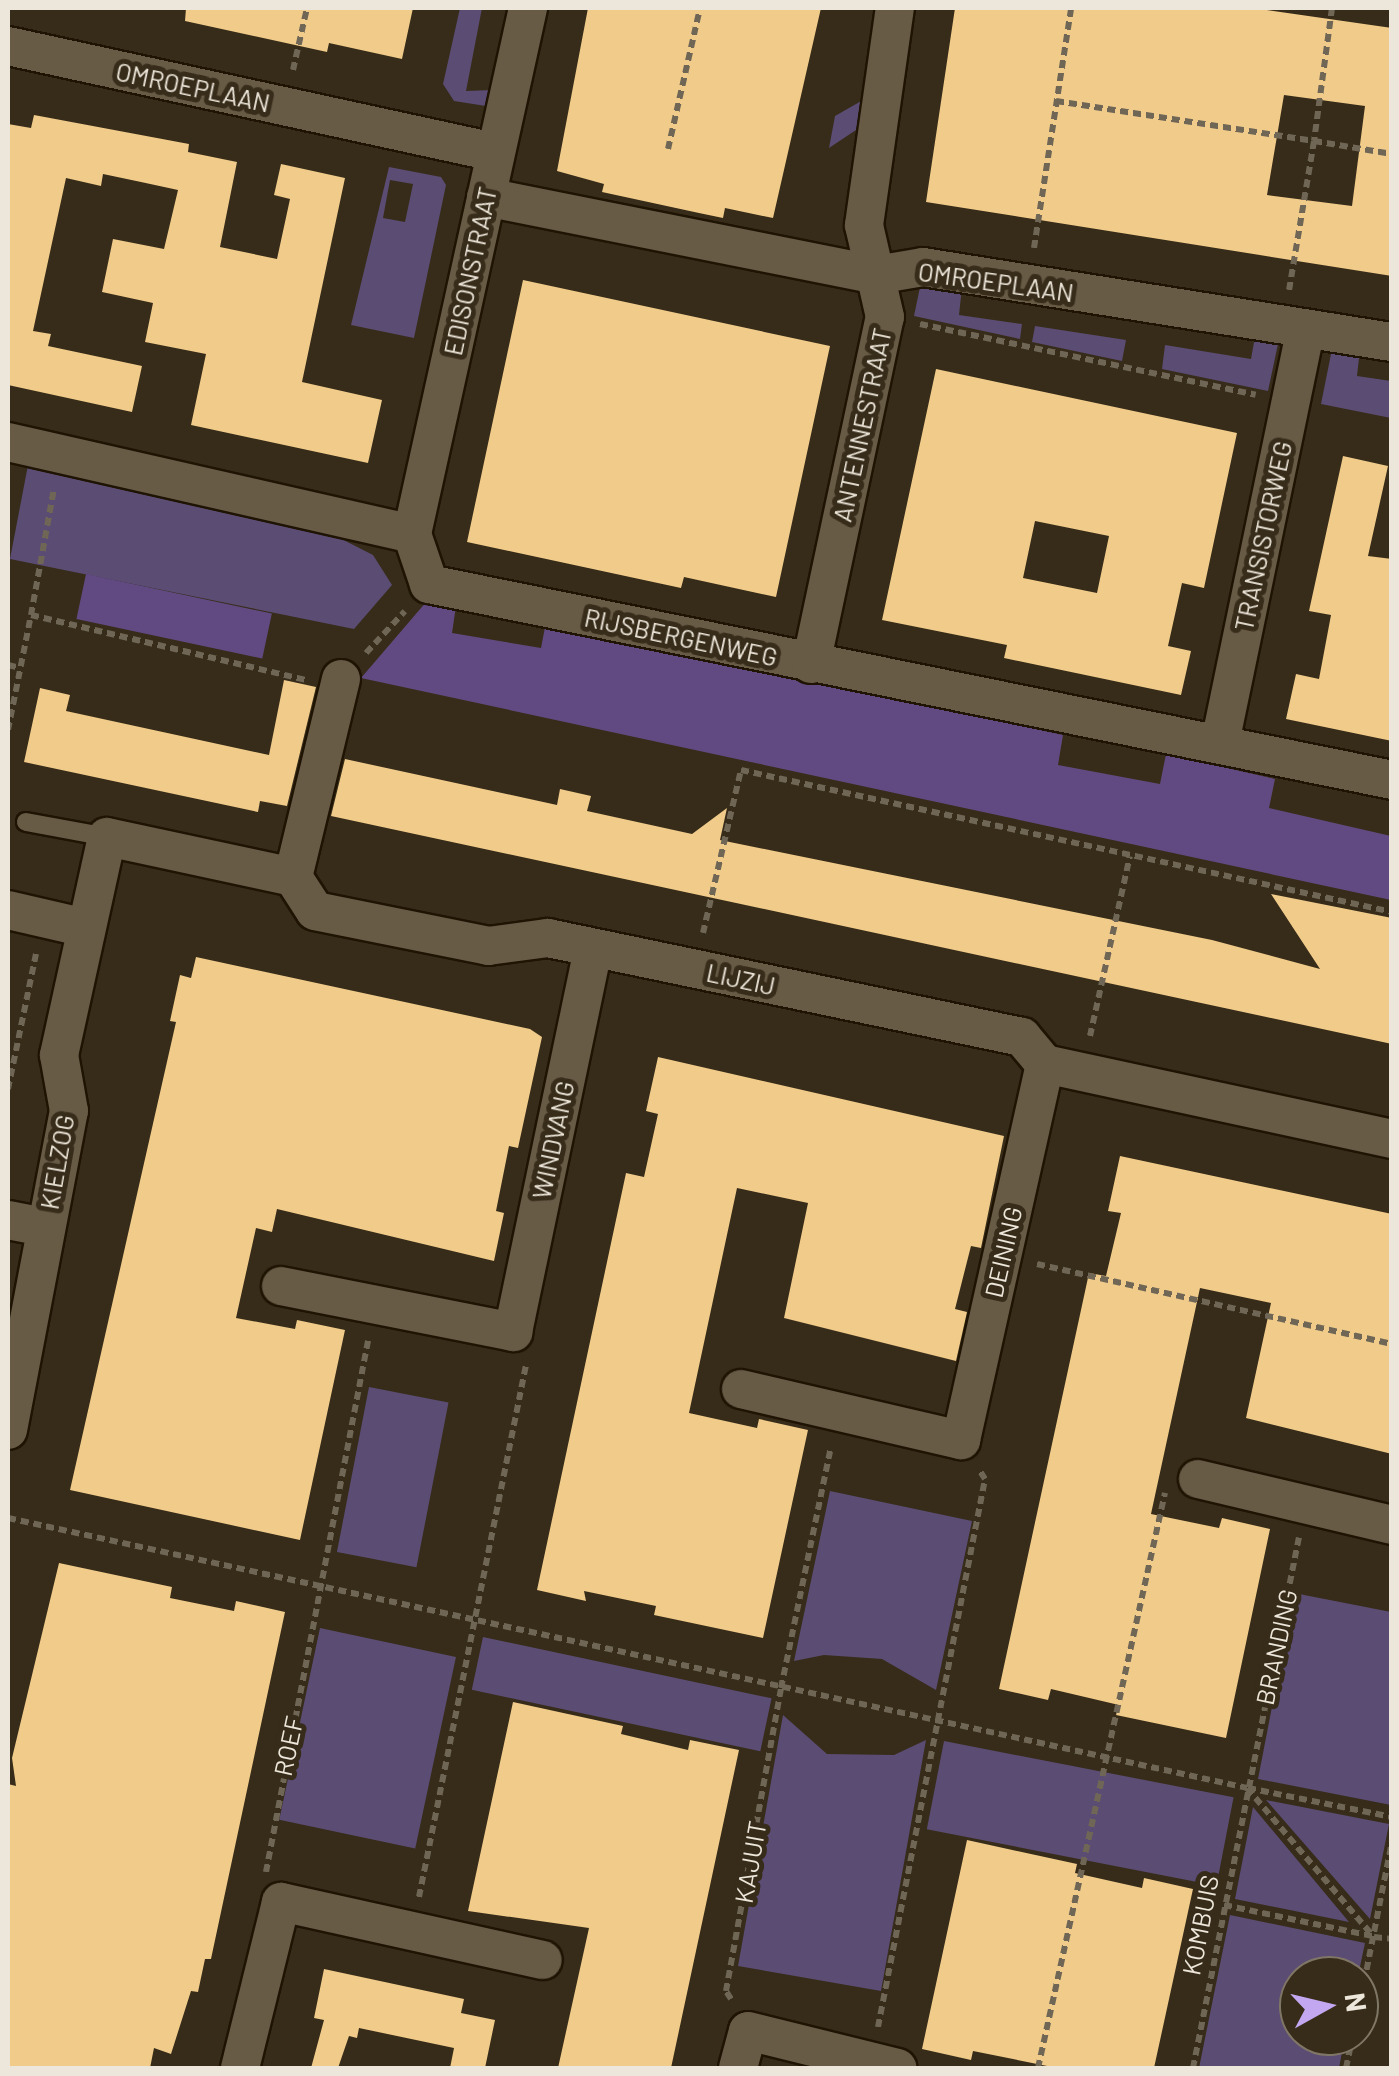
<!DOCTYPE html>
<html>
<head>
<meta charset="utf-8">
<style>
	body { margin:0 }
	#map { position:relative; width:1399px; height:2076px; overflow:hidden; background:#372c19; font-family:Barlow,sans-serif }
	div>[style] { position:absolute }
	[style*='--x'] { left:calc(var(--x)*1px); top:calc(var(--y)*1px); width:calc(var(--w)*1px); rotate:calc(var(--a)*1deg) }
	.green>* { inset:0; background:#5b4c73; transform-origin:0 0 }
	.forest>* { inset:0; background:#614a82; transform-origin:0 0 }
	.building>* { inset:0; background:#f0cb8a }
	.path>* { height:6px; margin-top:-3px; transform-origin:0; background:repeating-linear-gradient(90deg,#6f6655 0 8px,transparent 0 13px) }
	.roads { filter:drop-shadow(2px 0 #1f1403) drop-shadow(-2px 0 #1f1403) drop-shadow(0 2px #1f1403) drop-shadow(0 -2px #1f1403) }
	.service>* { height:18px; margin:-9px; padding:0 9px; transform-origin:9px; border-radius:9px; background:#675b46 }
	.minor>* { height:38px; margin:-19px; padding:0 19px; transform-origin:19px; border-radius:19px; background:#675b46 }
	span { translate:-50% -50%; white-space:nowrap; text-align:center; line-height:1.15; -webkit-text-stroke:10px #372c19; paint-order:stroke }
	.street-label { font-size:25px; color:#ede6da }
	.frame { position:absolute; inset:0; border:10px solid #ede6da; pointer-events:none }
	.north { position:absolute; left:1279px; top:1956px; width:100px; height:100px; box-sizing:border-box; background:#372c19; border:2px solid #807666; border-radius:50%; rotate:82deg; font-size:28px; font-weight:700; line-height:40px; text-align:center; color:#ede6da }
	.north::after { content:''; display:block; margin:auto; width:35px; height:45px; background:#c4a7f1; clip-path:polygon(50% 0,100% 100%,50% 72%,0 100%) }
</style>
</head>
<body>
<div id="map">
	<div class="green">
		<i style="clip-path:polygon(460px 8px,482px 8px,466px 91px,493px 90px,486px 106px,454px 101px,443px 84px)"></i>
		<i style="clip-path:polygon(863px 100px,859px 128px,829px 148px,835px 116px)"></i>
		<i style="clip-path:polygon(evenodd,389px 167px,441px 177px,446px 185px,414px 338px,351px 325px,389px 167px,390px 180px,413px 184px,405px 222px,383px 218px,390px 180px)"></i>
		<i style="clip-path:polygon(934px 283px,962px 287px,959px 315px,1022px 324px,1020px 339px,914px 316px,920px 287px)"></i>
		<i style="clip-path:polygon(1035px 326px,1126px 340px,1122px 361px,1032px 342px)"></i>
		<i style="clip-path:polygon(1256px 331px,1278px 344px,1268px 391px,1162px 369px,1165px 345px,1251px 359px)"></i>
		<i style="clip-path:polygon(1332px 349px,1360px 349px,1357px 376px,1391px 381px,1391px 418px,1321px 404px)"></i>
		<i style="clip-path:polygon(28px 465px,318px 527px,373px 555px,392px 585px,354px 629px,10px 559px)"></i>
		<i style="left:369px;top:1387px;width:81px;height:168px;rotate:11deg"></i>
		<i style="clip-path:polygon(830px 1491px,972px 1521px,936px 1690px,882px 1659px,824px 1655px,794px 1661px)"></i>
		<i style="clip-path:polygon(1294px 1593px,1391px 1612px,1391px 1805px,1258px 1779px)"></i>
		<i style="left:320px;top:1628px;width:139px;height:196px;rotate:12deg"></i>
		<i style="left:483px;top:1637px;width:295px;height:54px;rotate:12deg"></i>
		<i style="clip-path:polygon(783px 1715px,827px 1754px,894px 1755px,926px 1740px,881px 1991px,738px 1966px)"></i>
		<i style="left:944px;top:1741px;width:295px;height:90px;rotate:11deg"></i>
		<i style="clip-path:polygon(1266px 1800px,1389px 1824px,1370px 1919px)"></i>
		<i style="clip-path:polygon(1253px 1807px,1349px 1922px,1235px 1899px)"></i>
		<i style="clip-path:polygon(1230px 1915px,1365px 1943px,1358px 1976px,1299px 1976px,1299px 2036px,1345px 2036px,1339px 2068px,1199px 2068px)"></i>
	</div>
	<div class="forest">
		<i style="left:86px;top:574px;width:190px;height:46px;rotate:12deg"></i>
		<i style="clip-path:polygon(427px 601px,456px 606px,452px 633px,541px 648px,546px 622px,1063px 735px,1058px 765px,1160px 784px,1166px 754px,1275px 779px,1269px 808px,1391px 836px,1391px 900px,361px 678px)"></i>
	</div>
	<div class="building">
		<i style="clip-path:polygon(186px 8px,413px 8px,402px 59px,329px 43px,327px 52px,185px 21px)"></i>
		<i style="clip-path:polygon(588px 8px,821px 8px,773px 218px,725px 208px,723px 218px,699px 213px,602px 192px,604px 184px,557px 171px)"></i>
		<i style="clip-path:polygon(evenodd,955px 8px,1253px 8px,1392px 28px,1392px 276px,926px 202px,955px 8px,1284px 95px,1365px 106px,1352px 206px,1267px 195px,1284px 95px)"></i>
		<i style="clip-path:polygon(34px 115px,189px 144px,188px 152px,237px 162px,220px 247px,277px 259px,290px 199px,274px 195px,281px 164px,345px 178px,302px 382px,382px 400px,368px 463px,191px 425px,206px 354px,145px 342px,153px 303px,102px 292px,113px 239px,164px 249px,178px 190px,141px 182px,103px 174px,101px 186px,66px 178px,33px 331px,51px 334px,48px 346px,142px 366px,132px 412px,8px 385px,8px 124px,31px 128px)"></i>
		<i style="clip-path:polygon(523px 280px,830px 346px,776px 597px,684px 577px,681px 588px,467px 542px)"></i>
		<i style="clip-path:polygon(evenodd,936px 369px,1237px 433px,1204px 588px,1182px 583px,1168px 646px,1191px 651px,1181px 695px,1004px 658px,1007px 645px,882px 620px,936px 369px,1035px 521px,1109px 536px,1097px 593px,1023px 578px,1035px 521px)"></i>
		<i style="clip-path:polygon(1343px 456px,1388px 466px,1368px 556px,1392px 559px,1392px 741px,1286px 719px,1296px 674px,1319px 679px,1331px 615px,1309px 611px)"></i>
		<i style="clip-path:polygon(284px 680px,316px 687px,287px 806px,260px 801px,258px 812px,24px 762px,40px 688px,70px 695px,66px 711px,269px 755px)"></i>
		<i style="clip-path:polygon(345px 759px,557px 805px,560px 789px,591px 796px,587px 811px,692px 834px,727px 808px,720px 840px,1212px 940px,1320px 969px,1271px 894px,1392px 918px,1392px 1044px,331px 816px)"></i>
		<i style="clip-path:polygon(196px 957px,530px 1029px,542px 1037px,518px 1148px,509px 1146px,496px 1211px,504px 1213px,494px 1261px,277px 1209px,272px 1232px,256px 1228px,236px 1318px,295px 1329px,297px 1320px,345px 1330px,300px 1540px,70px 1490px,176px 1022px,170px 1021px,180px 975px,191px 978px)"></i>
		<i style="clip-path:polygon(658px 1057px,1004px 1136px,981px 1248px,971px 1246px,955px 1309px,967px 1312px,956px 1361px,784px 1318px,808px 1203px,737px 1188px,689px 1413px,757px 1428px,759px 1419px,808px 1430px,763px 1638px,654px 1615px,656px 1606px,584px 1591px,586px 1601px,537px 1590px,626px 1173px,644px 1177px,658px 1114px,646px 1111px)"></i>
		<i style="clip-path:polygon(1120px 1156px,1392px 1214px,1392px 1454px,1246px 1418px,1271px 1303px,1200px 1288px,1151px 1514px,1219px 1528px,1222px 1518px,1270px 1529px,1226px 1738px,1116px 1715px,1119px 1705px,1051px 1689px,1048px 1700px,999px 1689px,1089px 1273px,1106px 1276px,1121px 1213px,1108px 1211px)"></i>
		<i style="clip-path:polygon(59px 1563px,172px 1587px,170px 1598px,234px 1611px,236px 1601px,285px 1612px,211px 1959px,205px 1959px,198px 1992px,191px 1991px,171px 2054px,154px 2048px,150px 2068px,8px 2068px,8px 1784px,16px 1786px,12px 1758px)"></i>
		<i style="clip-path:polygon(513px 1702px,623px 1726px,621px 1734px,688px 1750px,690px 1740px,739px 1750px,671px 2068px,558px 2068px,589px 1928px,468px 1911px)"></i>
		<i style="clip-path:polygon(967px 1840px,1077px 1864px,1075px 1873px,1142px 1888px,1144px 1878px,1193px 1889px,1154px 2068px,1057px 2068px,973px 2051px,971px 2060px,922px 2049px)"></i>
		<i style="clip-path:polygon(324px 1969px,464px 1999px,461px 2013px,495px 2020px,485px 2068px,450px 2068px,454px 2048px,359px 2028px,357px 2038px,349px 2036px,338px 2068px,311px 2068px,324px 2020px,314px 2018px)"></i>
	</div>
	<div class="path">
		<i style="--x:1332;--y:8;--w:134;--a:97.7"></i>
		<i style="--x:1314;--y:141;--w:79;--a:9.5"></i>
		<i style="--x:293;--y:70;--w:64;--a:-77.3"></i>
		<i style="--x:1056;--y:101;--w:261;--a:8.8"></i>
		<i style="--x:1314;--y:141;--w:151;--a:99.5"></i>
		<i style="--x:668;--y:149;--w:145;--a:-77.2"></i>
		<i style="--x:1034;--y:248;--w:243;--a:-81.2"></i>
		<i style="--x:920;--y:324;--w:343;--a:11.9"></i>
		<i style="--x:31;--y:615;--w:129;--a:-79.7"></i>
		<i style="--x:366;--y:653;--w:57;--a:-47.1"></i>
		<i style="--x:8;--y:665;--w:12;--a:14"></i>
		<i style="--x:8;--y:730;--w:117;--a:-78.7"></i>
		<i style="--x:31;--y:615;--w:282;--a:13.3"></i>
		<i style="--x:703;--y:933;--w:167;--a:-76.9"></i>
		<i style="--x:741;--y:770;--w:666;--a:12.3"></i>
		<i style="--x:1090;--y:1036;--w:184;--a:-77.5"></i>
		<i style="--x:8;--y:1089;--w:138;--a:-78.3"></i>
		<i style="--x:1037;--y:1264;--w:364;--a:12.7"></i>
		<i style="--x:8;--y:1518;--w:1268;--a:12.29"></i>
		<i style="--x:1247;--y:1788;--w:196;--a:49.6"></i>
		<i style="--x:1374;--y:1937;--w:18;--a:6"></i>
		<i style="--x:1248;--y:1788;--w:147;--a:11.4"></i>
		<i style="--x:266;--y:1872;--w:541;--a:-79.13"></i>
		<i style="--x:419;--y:1897;--w:543;--a:-78.63"></i>
		<i style="--x:1224;--y:1905;--w:152;--a:11.8"></i>
		<i style="--x:731;--y:1999;--w:9;--a:-122"></i>
		<i style="--x:726;--y:1991;--w:308;--a:-79.7"></i>
		<i style="--x:781;--y:1688;--w:246;--a:-78.3"></i>
		<i style="--x:1359;--y:2008;--w:170;--a:-78.8"></i>
		<i style="--x:878;--y:2027;--w:558;--a:-78.95"></i>
		<i style="--x:985;--y:1479;--w:9;--a:-122"></i>
		<i style="--x:1038;--y:2068;--w:589;--a:-77.55"></i>
		<i style="--x:1193;--y:2068;--w:541;--a:-78.71"></i>
		<i style="--x:1346;--y:2068;--w:33;--a:-78"></i>
	</div>
	<div class="roads">
		<div class="service">
			<i style="--x:26;--y:822;--w:82;--a:10.5"></i>
		</div>
		<div class="minor">
			<i style="--x:8;--y:46;--w:499;--a:12.3"></i>
			<i style="--x:486;--y:197;--w:398;--a:11.3"></i>
			<i style="--x:876;--y:275;--w:48;--a:-9.7"></i>
			<i style="--x:923;--y:267;--w:475;--a:9.1"></i>
			<i style="--x:8;--y:442;--w:414;--a:12.8"></i>
			<i style="--x:412;--y:534;--w:53;--a:71.2"></i>
			<i style="--x:429;--y:584;--w:983;--a:11.5"></i>
			<i style="--x:412;--y:534;--w:539;--a:-77.56"></i>
			<i style="--x:811;--y:664;--w:355;--a:-78"></i>
			<i style="--x:885;--y:317;--w:94;--a:-102.9"></i>
			<i style="--x:864;--y:225;--w:219;--a:-81.9"></i>
			<i style="--x:341;--y:679;--w:204;--a:103.6"></i>
			<i style="--x:293;--y:877;--w:40;--a:57.1"></i>
			<i style="--x:315;--y:911;--w:177;--a:11.4"></i>
			<i style="--x:488;--y:946;--w:61;--a:-7.6"></i>
			<i style="--x:548;--y:938;--w:484;--a:11.8"></i>
			<i style="--x:1022;--y:1037;--w:35;--a:50"></i>
			<i style="--x:1045;--y:1064;--w:355;--a:12.2"></i>
			<i style="--x:1220;--y:743;--w:423;--a:-78.3"></i>
			<i style="--x:8;--y:910;--w:80;--a:13"></i>
			<i style="--x:8;--y:1220;--w:38;--a:11"></i>
			<i style="--x:281;--y:1286;--w:237;--a:11.2"></i>
			<i style="--x:513;--y:1332;--w:391;--a:-78.2"></i>
			<i style="--x:741;--y:1389;--w:226;--a:13.1"></i>
			<i style="--x:961;--y:1440;--w:385;--a:-77.4"></i>
			<i style="--x:8;--y:1430;--w:325;--a:-79.2"></i>
			<i style="--x:69;--y:1111;--w:57;--a:-100.1"></i>
			<i style="--x:59;--y:1055;--w:223;--a:-77.6"></i>
			<i style="--x:107;--y:837;--w:190;--a:12.1"></i>
			<i style="--x:1198;--y:1479;--w:199;--a:13.3"></i>
			<i style="--x:240;--y:2068;--w:171;--a:-76.1"></i>
			<i style="--x:281;--y:1902;--w:268;--a:12.5"></i>
			<i style="--x:738;--y:2068;--w:38;--a:-75"></i>
			<i style="--x:748;--y:2031;--w:154;--a:13.9"></i>
		</div>
	</div>
	<div class="street-label">
		<span style="left:193px;top:87px;rotate:12deg">OMROEPLAAN</span>
		<span style="left:470px;top:271px;rotate:-78deg">EDISONSTRAAT</span>
		<span style="left:996px;top:282px;rotate:8deg">OMROEPLAAN</span>
		<span style="left:862px;top:425px;rotate:-78deg">ANTENNESTRAAT</span>
		<span style="left:1263px;top:536px;rotate:-78deg">TRANSISTORWEG</span>
		<span style="left:681px;top:637px;rotate:12deg">RIJSBERGENWEG</span>
		<span style="left:741px;top:979px;rotate:12deg">LIJZIJ</span>
		<span style="left:553px;top:1140px;rotate:-78deg">WINDVANG</span>
		<span style="left:57px;top:1162px;rotate:-80deg">KIELZOG</span>
		<span style="left:1003px;top:1252px;rotate:-77deg">DEINING</span>
		<span style="left:1276px;top:1647px;rotate:-78deg">BRANDING</span>
		<span style="left:288px;top:1746px;rotate:-78deg">ROEF</span>
		<span style="left:750px;top:1862px;rotate:-80deg">KAJUIT</span>
		<span style="left:1200px;top:1925px;rotate:-79deg">KOMBUIS</span>
	</div>
	<div class="frame"></div>
	<div class="north">N</div>
</div>
</body>
</html>
